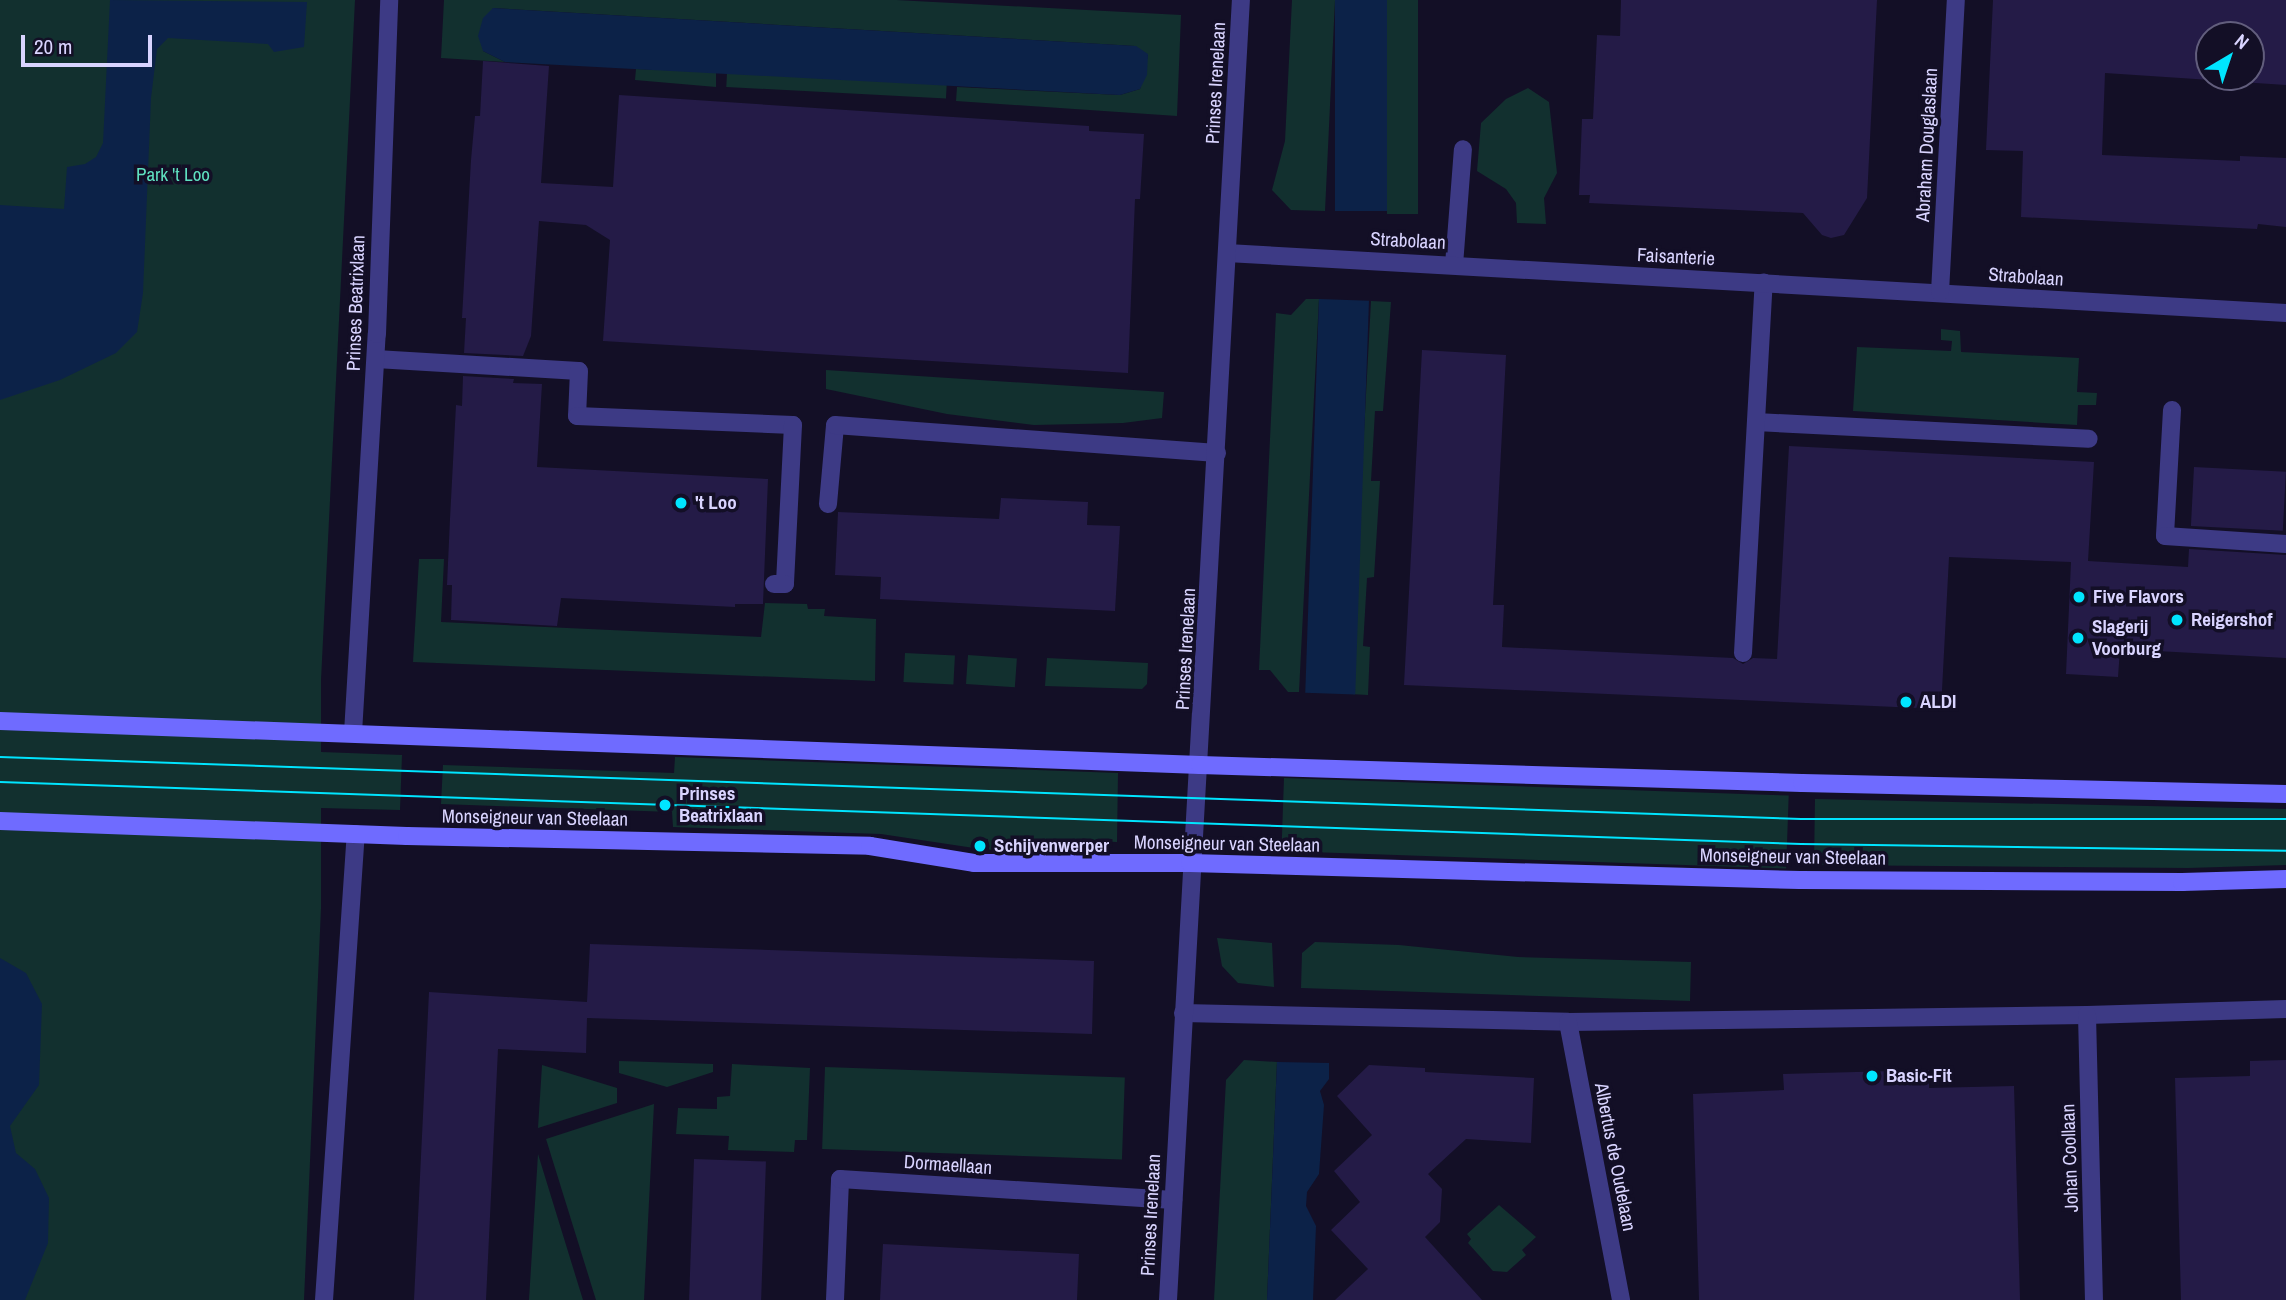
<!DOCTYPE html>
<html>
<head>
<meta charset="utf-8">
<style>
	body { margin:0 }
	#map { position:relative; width:2286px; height:1300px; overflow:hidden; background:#130f26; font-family:"Archivo Narrow",sans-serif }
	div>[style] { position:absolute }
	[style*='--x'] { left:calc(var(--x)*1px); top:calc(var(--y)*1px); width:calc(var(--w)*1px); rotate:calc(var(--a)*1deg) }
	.green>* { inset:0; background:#12302f; transform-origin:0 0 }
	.water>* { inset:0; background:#0c2248; transform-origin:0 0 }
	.building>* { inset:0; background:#241b47; transform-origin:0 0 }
	.lane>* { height:18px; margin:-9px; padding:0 9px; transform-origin:9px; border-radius:9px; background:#3d3a85 }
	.street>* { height:18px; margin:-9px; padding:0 9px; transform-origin:9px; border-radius:9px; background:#3d3a85 }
	.secondary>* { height:18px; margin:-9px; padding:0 9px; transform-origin:9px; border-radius:9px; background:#6f6bff }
	.tram>* { height:2px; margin:-1px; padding:0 1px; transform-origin:1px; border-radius:1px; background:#00e5ff }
	.dots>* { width:19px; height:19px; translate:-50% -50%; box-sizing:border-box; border:4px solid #130f26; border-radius:50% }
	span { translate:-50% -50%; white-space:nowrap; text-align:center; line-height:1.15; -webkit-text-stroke:7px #130f26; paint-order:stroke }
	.street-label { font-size:19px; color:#d9d4ff }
	.park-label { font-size:19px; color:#5fe0c0 }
	.poi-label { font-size:19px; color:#d9d4ff; font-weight:700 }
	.left { translate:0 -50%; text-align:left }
	.north { position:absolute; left:2195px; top:21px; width:70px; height:70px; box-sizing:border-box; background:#130f26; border:2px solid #625e7d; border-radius:50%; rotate:39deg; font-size:19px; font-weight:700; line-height:28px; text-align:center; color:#d9d4ff }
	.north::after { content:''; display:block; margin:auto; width:24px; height:32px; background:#00e5ff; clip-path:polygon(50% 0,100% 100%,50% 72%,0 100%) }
	.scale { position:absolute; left:21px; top:35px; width:131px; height:32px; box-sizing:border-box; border:4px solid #d9d4ff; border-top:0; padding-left:9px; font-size:21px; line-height:24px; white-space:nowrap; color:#d9d4ff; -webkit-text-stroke:5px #130f26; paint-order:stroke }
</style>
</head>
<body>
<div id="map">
	<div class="green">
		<i style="clip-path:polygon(0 0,355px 0,321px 680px,321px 752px,402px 755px,400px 810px,321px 808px,321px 908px,304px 1300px,0 1300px)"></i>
		<i style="clip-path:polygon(444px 0,896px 0,1181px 15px,1177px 116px,956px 101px,957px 87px,1120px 95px,1140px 89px,1148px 55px,1135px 46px,493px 8px,483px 51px,505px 62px,441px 58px)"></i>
		<i style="clip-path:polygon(1292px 0,1335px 0,1325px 211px,1291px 210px,1272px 190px,1285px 141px)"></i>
		<i style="left:1387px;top:0;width:31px;height:214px"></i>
		<i style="clip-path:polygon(636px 69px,716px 72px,716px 87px,635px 80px)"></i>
		<i style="left:727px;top:73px;width:220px;height:14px;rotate:3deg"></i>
		<i style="clip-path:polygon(1528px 88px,1549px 102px,1557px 173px,1544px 198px,1546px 224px,1517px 223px,1516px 203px,1506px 189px,1477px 171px,1481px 123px,1506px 99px)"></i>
		<i style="clip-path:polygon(1306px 299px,1319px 299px,1299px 692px,1288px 692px,1270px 670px,1259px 670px,1276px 313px,1291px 315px)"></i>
		<i style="clip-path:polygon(1371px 301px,1391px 302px,1383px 411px,1375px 411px,1371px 481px,1380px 481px,1374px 577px,1367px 578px,1363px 646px,1370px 647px,1368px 695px,1350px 694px)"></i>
		<i style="clip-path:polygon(1941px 329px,1960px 331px,1961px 352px,2079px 358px,2077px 392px,2097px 393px,2096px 405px,2078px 405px,2077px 425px,1853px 411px,1857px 347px,1951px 351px,1952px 341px,1941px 340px)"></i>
		<i style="clip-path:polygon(826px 370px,1164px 392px,1162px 418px,1123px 423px,1034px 425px,947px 414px,826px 389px)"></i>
		<i style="clip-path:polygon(419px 559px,444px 559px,441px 622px,761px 637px,765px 603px,807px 604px,808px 609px,825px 609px,824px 616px,876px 619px,875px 681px,413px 662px)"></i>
		<i style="left:905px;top:653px;width:50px;height:29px;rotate:3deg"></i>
		<i style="left:968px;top:655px;width:49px;height:29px;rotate:4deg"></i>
		<i style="clip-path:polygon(1047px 658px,1148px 663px,1147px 684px,1142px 689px,1045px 686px)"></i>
		<i style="clip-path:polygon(675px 757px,1118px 773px,1117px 842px,1037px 839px,996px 851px,987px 849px,988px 839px,975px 838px,974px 848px,881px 834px,673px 827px,672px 812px,441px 804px,443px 765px,674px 773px)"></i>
		<i style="left:1284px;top:778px;width:505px;height:73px;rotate:2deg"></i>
		<i style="clip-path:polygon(1815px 799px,2286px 809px,2286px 865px,2188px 868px,1814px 865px)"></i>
		<i style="clip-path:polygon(1217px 938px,1272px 943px,1274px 987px,1238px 983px,1222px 966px)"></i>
		<i style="clip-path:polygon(1315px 942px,1399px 945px,1518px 957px,1691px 962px,1690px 1001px,1301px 988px,1302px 953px)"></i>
		<i style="clip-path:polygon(1244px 1060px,1277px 1062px,1267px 1300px,1214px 1300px,1226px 1080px)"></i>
		<i style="clip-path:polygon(619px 1061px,713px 1064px,713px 1072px,667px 1087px,619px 1073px)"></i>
		<i style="clip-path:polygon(732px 1064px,810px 1068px,807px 1140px,795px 1140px,794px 1152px,728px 1150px,729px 1136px,676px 1134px,678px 1108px,717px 1109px,717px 1097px,730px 1096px)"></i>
		<i style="clip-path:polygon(542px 1065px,617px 1088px,617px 1103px,538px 1128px)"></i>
		<i style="left:825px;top:1067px;width:300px;height:82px;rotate:2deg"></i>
		<i style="clip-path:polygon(654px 1104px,644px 1300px,596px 1300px,546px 1139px)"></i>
		<i style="clip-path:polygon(538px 1154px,558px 1219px,583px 1300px,529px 1300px)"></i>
		<i style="clip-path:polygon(1499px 1205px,1536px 1237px,1522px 1250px,1526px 1255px,1507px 1272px,1493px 1271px,1468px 1243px,1471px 1239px,1467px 1234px)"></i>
	</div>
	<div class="water">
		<i style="clip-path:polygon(110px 0,307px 2px,304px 47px,274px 52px,268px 44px,168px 38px,157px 49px,151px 98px,143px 293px,137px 332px,116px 353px,60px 380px,0 400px,0 205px,64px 209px,67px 167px,85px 164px,96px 157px,103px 143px)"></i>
		<i style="left:1335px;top:0;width:52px;height:211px"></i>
		<i style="clip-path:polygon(493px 8px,1136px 46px,1148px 54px,1147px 75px,1140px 89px,1120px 95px,505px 62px,483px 51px,478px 36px,483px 18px)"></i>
		<i style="left:1319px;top:299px;width:50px;height:394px;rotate:2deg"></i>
		<i style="clip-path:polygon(0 958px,26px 973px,42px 1004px,39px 1085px,10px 1126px,16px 1153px,35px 1169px,49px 1198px,48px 1243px,25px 1300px,0 1300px)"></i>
		<i style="clip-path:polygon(1277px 1062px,1329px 1063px,1329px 1079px,1320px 1091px,1324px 1105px,1319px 1174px,1307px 1192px,1306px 1206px,1316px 1226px,1313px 1300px,1267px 1300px)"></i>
	</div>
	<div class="building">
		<i style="clip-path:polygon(1621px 0,1877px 0,1867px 198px,1844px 235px,1831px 238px,1822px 235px,1803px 213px,1589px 203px,1590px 195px,1579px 195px,1582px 119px,1593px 119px,1597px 35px,1620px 36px)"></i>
		<i style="clip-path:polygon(evenodd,1993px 0,2286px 0,2286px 85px,2105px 73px,2102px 155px,2240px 161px,2240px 156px,2286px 158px,2286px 227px,2258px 224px,2257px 229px,2021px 217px,2023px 151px,1986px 150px,1993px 0,2209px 35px,2251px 35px,2251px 77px,2209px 77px,2209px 35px)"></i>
		<i style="clip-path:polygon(483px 61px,549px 66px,541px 183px,613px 187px,619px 95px,1089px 126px,1089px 131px,1144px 134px,1140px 199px,1135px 199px,1128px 373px,603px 341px,610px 240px,586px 225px,539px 221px,531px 336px,523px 356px,464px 353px,466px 318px,462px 318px,471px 160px,475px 116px,480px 116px)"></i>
		<i style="clip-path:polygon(1422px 350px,1506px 355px,1493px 605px,1504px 605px,1502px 647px,1733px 658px,1743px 664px,1753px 658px,1777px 659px,1789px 446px,2094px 462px,2088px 561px,2188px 567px,2189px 549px,2286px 555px,2286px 658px,2120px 649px,2118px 677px,2066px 674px,2071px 562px,1949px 557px,1941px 709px,1404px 685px)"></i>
		<i style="clip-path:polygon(463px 376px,514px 379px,513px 383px,542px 384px,537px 467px,768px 479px,763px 604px,735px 604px,735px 607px,561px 598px,557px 626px,451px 620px,452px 585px,447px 585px,450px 519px,456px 405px,462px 406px)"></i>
		<i style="left:2194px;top:467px;width:92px;height:59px;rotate:3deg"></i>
		<i style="clip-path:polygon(1001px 498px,1088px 502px,1087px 525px,1120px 526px,1115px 611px,880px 599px,881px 577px,835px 575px,838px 512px,999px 519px)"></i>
		<i style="clip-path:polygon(590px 944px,1094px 961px,1092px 1034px,587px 1018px,586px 1053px,498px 1049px,486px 1300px,414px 1300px,429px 992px,587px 1002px)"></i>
		<i style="clip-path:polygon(2286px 1060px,2286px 1300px,2181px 1300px,2175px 1078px,2250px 1076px,2250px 1061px)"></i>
		<i style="clip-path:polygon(1369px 1065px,1425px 1068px,1425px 1072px,1534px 1078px,1531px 1143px,1466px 1139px,1428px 1174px,1442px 1189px,1440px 1222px,1425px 1237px,1482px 1300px,1335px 1300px,1368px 1269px,1331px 1230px,1360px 1202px,1334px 1171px,1372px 1135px,1337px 1096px)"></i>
		<i style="clip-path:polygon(1929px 1070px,1929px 1088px,2014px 1086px,2020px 1300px,1699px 1300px,1693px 1094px,1784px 1090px,1783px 1074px)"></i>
		<i style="left:694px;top:1159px;width:72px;height:141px;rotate:2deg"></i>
		<i style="clip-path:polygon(883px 1244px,1079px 1254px,1077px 1300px,880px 1300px)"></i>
	</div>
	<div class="lane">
		<i style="--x:1454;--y:265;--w:116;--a:-85.6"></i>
		<i style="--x:376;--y:359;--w:203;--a:3.4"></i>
		<i style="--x:579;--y:371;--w:45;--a:92.5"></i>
		<i style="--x:577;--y:416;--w:216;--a:2.4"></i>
		<i style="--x:793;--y:425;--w:159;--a:92.9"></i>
		<i style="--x:785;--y:584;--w:11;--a:180"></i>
		<i style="--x:2172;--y:410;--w:126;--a:93.2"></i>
		<i style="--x:2165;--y:536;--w:121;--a:3.8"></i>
		<i style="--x:1756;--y:422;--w:333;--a:2.9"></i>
		<i style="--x:828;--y:504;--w:79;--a:-84.9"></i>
		<i style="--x:835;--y:425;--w:383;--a:4.2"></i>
		<i style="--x:1743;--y:653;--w:371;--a:-86.8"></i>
	</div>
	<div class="street">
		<i style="--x:1227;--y:253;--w:1061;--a:3.24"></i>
		<i style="--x:1940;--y:292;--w:292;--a:-86.9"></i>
		<i style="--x:353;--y:733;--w:400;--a:-86.6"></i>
		<i style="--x:377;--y:334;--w:334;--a:-87.9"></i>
		<i style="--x:1183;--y:1013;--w:385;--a:1.3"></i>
		<i style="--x:1568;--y:1022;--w:519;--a:-0.77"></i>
		<i style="--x:2087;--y:1015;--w:199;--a:-1.7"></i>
		<i style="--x:2087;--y:1015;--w:285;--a:88.6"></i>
		<i style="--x:1568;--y:1022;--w:283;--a:79.2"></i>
		<i style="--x:324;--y:1300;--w:467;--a:-86.1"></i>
		<i style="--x:835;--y:1300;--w:121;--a:-87.6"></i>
		<i style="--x:840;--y:1179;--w:334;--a:3.6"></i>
		<i style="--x:1168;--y:1300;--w:1302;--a:-86.79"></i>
	</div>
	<div class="secondary">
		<i style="--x:0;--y:721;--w:1201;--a:2.1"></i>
		<i style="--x:1200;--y:765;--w:602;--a:1.71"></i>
		<i style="--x:1802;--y:783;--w:484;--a:1.3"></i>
		<i style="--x:0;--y:821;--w:407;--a:2.1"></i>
		<i style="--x:407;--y:836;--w:463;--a:1.2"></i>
		<i style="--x:870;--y:846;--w:105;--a:9.3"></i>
		<i style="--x:974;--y:863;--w:216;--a:0"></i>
		<i style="--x:1190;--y:863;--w:610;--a:1.6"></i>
		<i style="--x:1800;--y:880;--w:382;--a:0.3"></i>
		<i style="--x:2182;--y:882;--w:104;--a:-1.7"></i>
	</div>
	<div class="tram">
		<i style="--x:0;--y:757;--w:1802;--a:1.97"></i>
		<i style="--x:1801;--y:819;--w:485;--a:0"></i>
		<i style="--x:0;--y:782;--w:1802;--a:1.97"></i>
		<i style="--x:1801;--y:844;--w:485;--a:0.8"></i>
	</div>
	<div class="dots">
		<i style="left:681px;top:503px;background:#00e5ff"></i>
		<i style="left:2079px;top:597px;background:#00e5ff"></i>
		<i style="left:2177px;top:620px;background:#00e5ff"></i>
		<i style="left:2078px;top:638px;background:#00e5ff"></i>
		<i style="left:1906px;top:702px;background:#00e5ff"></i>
		<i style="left:665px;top:805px;background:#00e5ff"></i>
		<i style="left:980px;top:846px;background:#00e5ff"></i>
		<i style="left:1872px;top:1076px;background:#00e5ff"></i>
	</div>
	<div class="street-label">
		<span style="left:1216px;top:83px;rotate:-87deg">Prinses Irenelaan</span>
		<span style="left:1927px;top:145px;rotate:-87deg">Abraham Douglaslaan</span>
		<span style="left:1408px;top:241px;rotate:3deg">Strabolaan</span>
		<span style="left:1676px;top:257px;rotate:3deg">Faisanterie</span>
		<span style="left:2026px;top:277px;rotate:4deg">Strabolaan</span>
		<span style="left:356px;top:303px;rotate:-88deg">Prinses Beatrixlaan</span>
		<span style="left:1186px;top:649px;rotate:-87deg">Prinses Irenelaan</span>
		<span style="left:535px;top:818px;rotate:1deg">Monseigneur van Steelaan</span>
		<span style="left:1227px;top:844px;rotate:1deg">Monseigneur van Steelaan</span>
		<span style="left:1793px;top:857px;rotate:1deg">Monseigneur van Steelaan</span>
		<span style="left:1615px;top:1157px;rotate:79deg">Albertus de Oudelaan</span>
		<span style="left:2070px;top:1158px;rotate:-92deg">Johan Coollaan</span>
		<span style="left:948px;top:1165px;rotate:4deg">Dormaellaan</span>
		<span style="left:1151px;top:1215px;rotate:-87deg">Prinses Irenelaan</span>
	</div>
	<div class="park-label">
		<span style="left:173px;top:175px">Park 't Loo</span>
	</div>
	<div class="poi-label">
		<span class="left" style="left:695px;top:503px">'t Loo</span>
		<span class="left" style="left:2093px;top:597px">Five Flavors</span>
		<span class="left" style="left:2191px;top:620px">Reigershof</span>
		<span class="left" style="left:2092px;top:638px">Slagerij<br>Voorburg</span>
		<span class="left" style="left:1920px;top:702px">ALDI</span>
		<span class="left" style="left:679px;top:805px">Prinses<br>Beatrixlaan</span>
		<span class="left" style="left:994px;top:846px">Schijvenwerper</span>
		<span class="left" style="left:1886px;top:1076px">Basic-Fit</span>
	</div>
	<div class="north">N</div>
	<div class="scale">20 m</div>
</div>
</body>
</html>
